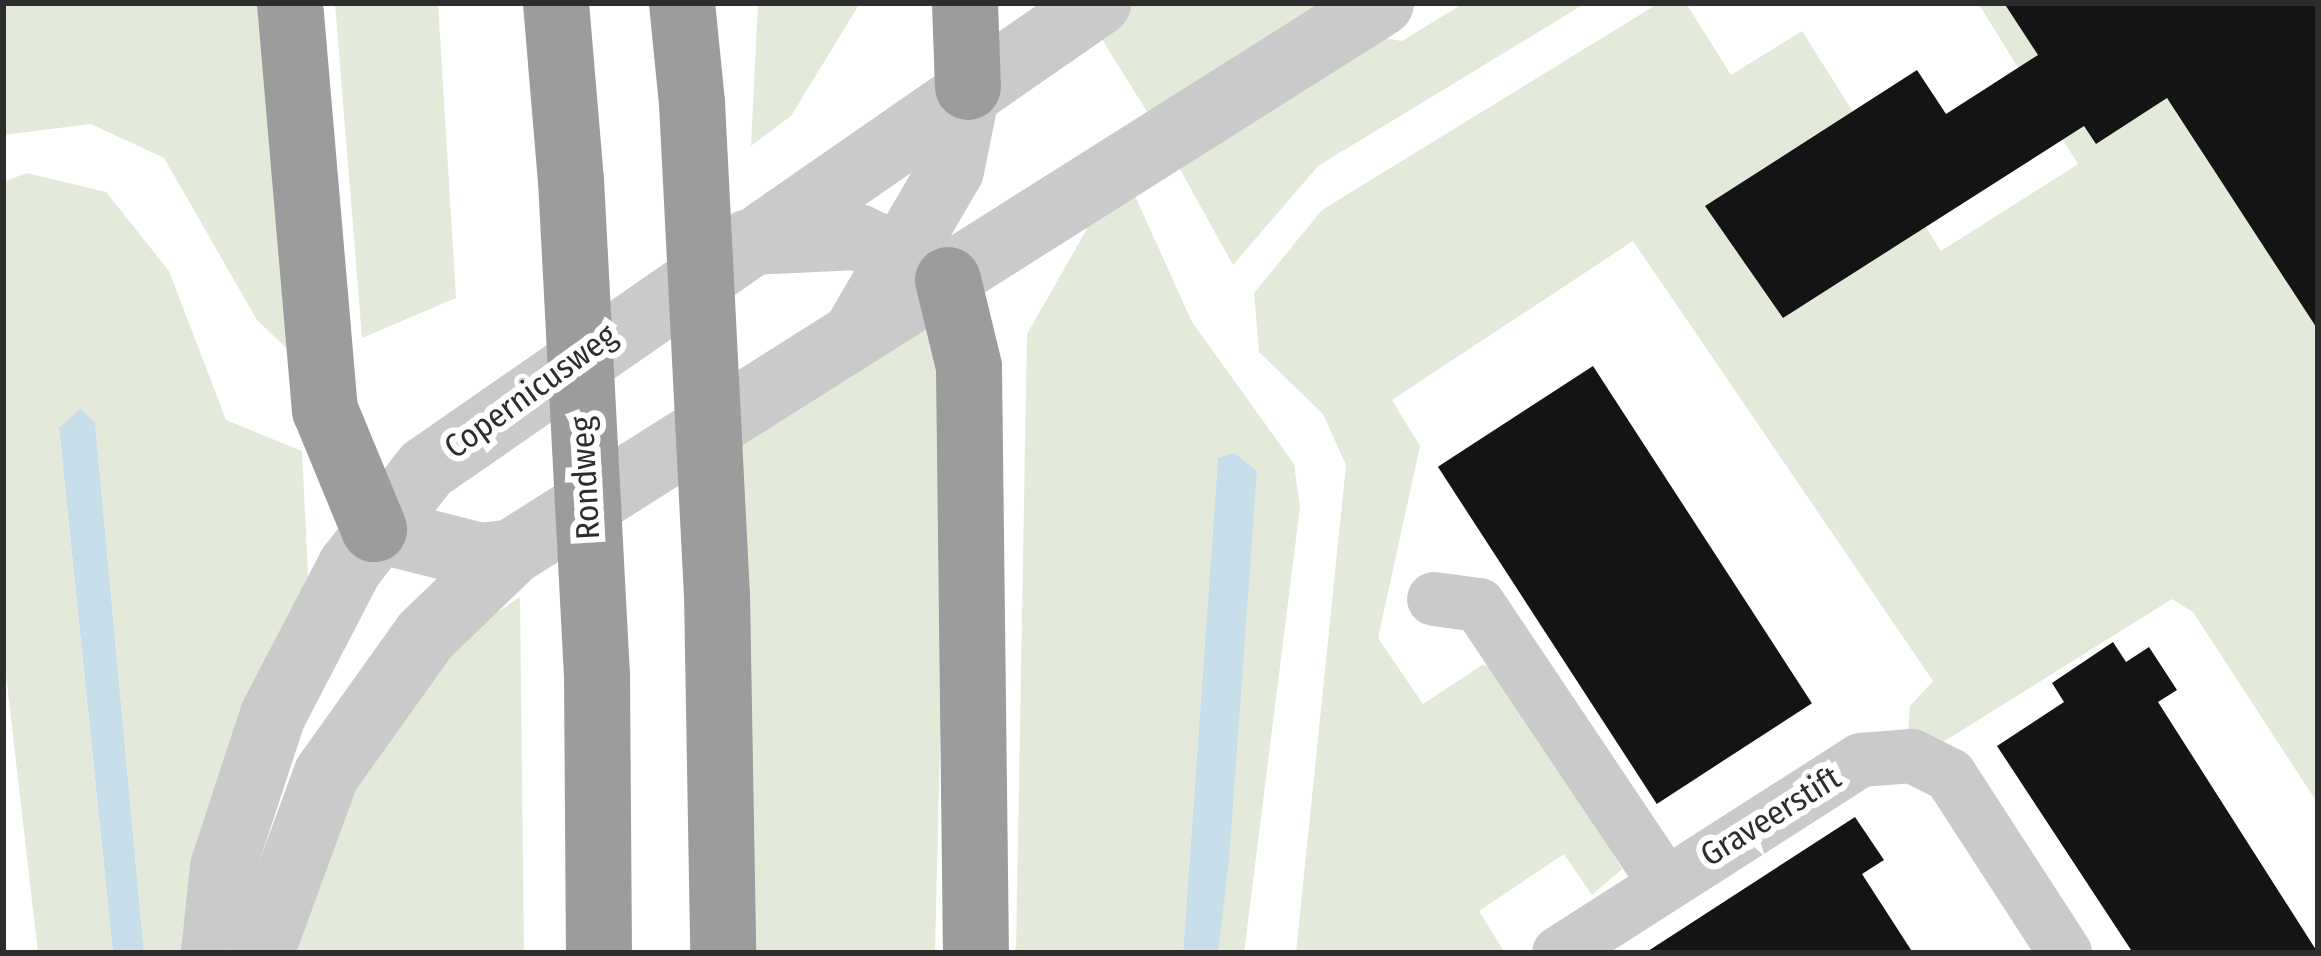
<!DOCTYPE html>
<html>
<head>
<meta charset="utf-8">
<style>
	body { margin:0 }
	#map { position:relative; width:2321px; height:956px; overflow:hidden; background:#fff; font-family:"Fira Sans Condensed",sans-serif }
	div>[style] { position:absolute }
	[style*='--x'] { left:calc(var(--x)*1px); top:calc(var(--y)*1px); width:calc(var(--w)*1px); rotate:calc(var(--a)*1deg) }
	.green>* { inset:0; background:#e3eada }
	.water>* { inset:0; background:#c7ddea }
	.building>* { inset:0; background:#141414; transform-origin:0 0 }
	.minor>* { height:54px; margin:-27px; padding:0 27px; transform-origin:27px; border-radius:27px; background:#cacaca }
	.tertiary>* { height:66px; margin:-33px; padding:0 33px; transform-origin:33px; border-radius:33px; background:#cacaca }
	.trunk>* { height:66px; margin:-33px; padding:0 33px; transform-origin:33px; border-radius:33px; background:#9c9c9c }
	.trunk-bridge>* { height:66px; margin:-33px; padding:0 33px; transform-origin:33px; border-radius:33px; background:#9c9c9c }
	span { translate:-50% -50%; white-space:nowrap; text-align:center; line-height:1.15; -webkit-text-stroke:12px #fff; paint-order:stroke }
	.street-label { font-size:33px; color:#2d2d2d }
	.frame { position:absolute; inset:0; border:6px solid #2d2d2d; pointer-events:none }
</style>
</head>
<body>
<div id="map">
	<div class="green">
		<i style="clip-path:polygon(3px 3px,268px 3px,296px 357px,257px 320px,164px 158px,91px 124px,3px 135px)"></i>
		<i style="clip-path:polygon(335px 3px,438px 3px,456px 298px,362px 338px)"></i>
		<i style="clip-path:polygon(758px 3px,860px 3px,791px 116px,751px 146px)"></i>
		<i style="clip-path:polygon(1135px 3px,1336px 3px,1151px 118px,1096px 30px)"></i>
		<i style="clip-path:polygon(1464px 3px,1586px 3px,1318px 166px,1233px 265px,1176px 162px,1377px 37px,1402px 41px)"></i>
		<i style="clip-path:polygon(1659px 3px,1686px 3px,1731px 75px,1802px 31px,1941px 251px,2078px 164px,1978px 3px,2004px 3px,2096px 143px,2168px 97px,2318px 330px,2318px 804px,2193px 612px,2172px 599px,1943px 742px,1908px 730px,1910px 706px,1933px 681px,1633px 241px,1392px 400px,1420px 446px,1378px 638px,1423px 704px,1482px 665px,1500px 668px,1622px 869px,1592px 895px,1564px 854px,1479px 911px,1505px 953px,1296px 953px,1346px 465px,1323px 414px,1259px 352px,1254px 293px,1322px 210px)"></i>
		<i style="clip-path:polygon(27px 173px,106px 192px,169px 271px,226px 420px,302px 451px,309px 594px,190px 953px,144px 953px,95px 422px,59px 429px,113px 953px,38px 953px,3px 649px,3px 182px)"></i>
		<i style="clip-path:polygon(1131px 187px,1192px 322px,1294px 464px,1300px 507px,1244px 953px,1218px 953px,1257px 471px,1218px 459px,1183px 953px,1016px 953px,1027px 334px,1092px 220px)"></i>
		<i style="clip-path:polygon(926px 315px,949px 369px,935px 953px,745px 953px,737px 440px)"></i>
		<i style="clip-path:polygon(520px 597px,524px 953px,283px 953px,322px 832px,457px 639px)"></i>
	</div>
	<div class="water">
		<i style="clip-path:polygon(80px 409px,95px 422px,144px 953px,113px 953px,59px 428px)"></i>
		<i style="clip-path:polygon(1234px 453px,1257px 471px,1229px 860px,1218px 953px,1183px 953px,1218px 458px)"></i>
	</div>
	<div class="building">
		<i style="clip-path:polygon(2004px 3px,2318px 3px,2318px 330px,2167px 98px,2096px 144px,2084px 126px,1783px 318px,1705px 206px,1917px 70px,1946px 114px,2038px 55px)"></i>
		<i style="left:1593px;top:366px;width:402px;height:185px;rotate:57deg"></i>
		<i style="clip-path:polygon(2113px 642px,2126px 662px,2149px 647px,2177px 690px,2158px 702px,2318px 953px,2133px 953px,1997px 746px,2064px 702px,2052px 683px)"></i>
		<i style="clip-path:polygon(1855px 817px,1884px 860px,1862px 874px,1913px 953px,1645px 953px)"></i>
	</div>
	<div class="minor">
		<i style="--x:1434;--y:599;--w:45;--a:7.6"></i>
		<i style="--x:1479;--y:605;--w:336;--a:56.2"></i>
		<i style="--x:1559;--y:953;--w:358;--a:-32.6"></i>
		<i style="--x:1861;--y:760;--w:51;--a:-4.5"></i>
		<i style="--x:1912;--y:756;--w:42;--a:26.6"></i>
		<i style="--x:1950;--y:775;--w:212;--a:57.1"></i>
	</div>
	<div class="tertiary">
		<i style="--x:749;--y:242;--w:109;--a:-2.6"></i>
		<i style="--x:858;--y:237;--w:86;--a:25.4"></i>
		<i style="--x:859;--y:328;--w:183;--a:-59.8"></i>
		<i style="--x:951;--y:170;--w:85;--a:-78.4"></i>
		<i style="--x:374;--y:529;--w:110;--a:14.2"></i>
		<i style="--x:481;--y:556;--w:31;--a:-7"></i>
		<i style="--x:512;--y:552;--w:1028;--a:-32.28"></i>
		<i style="--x:214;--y:953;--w:86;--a:-84"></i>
		<i style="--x:223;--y:867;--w:160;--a:-71.8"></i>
		<i style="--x:273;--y:715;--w:167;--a:-62.5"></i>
		<i style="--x:350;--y:567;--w:124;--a:-52.2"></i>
		<i style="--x:426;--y:469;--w:818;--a:-34.74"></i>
		<i style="--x:261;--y:953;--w:189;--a:-69.9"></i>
		<i style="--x:326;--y:775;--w:171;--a:-54.5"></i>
		<i style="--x:425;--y:636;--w:121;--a:-44"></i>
	</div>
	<div class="trunk">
		<i style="--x:290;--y:3;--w:409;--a:85.1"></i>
		<i style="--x:325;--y:410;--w:129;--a:67.6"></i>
		<i style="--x:556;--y:3;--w:178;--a:85.2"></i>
		<i style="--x:682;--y:3;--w:100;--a:84.3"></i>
		<i style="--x:965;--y:3;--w:84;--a:88"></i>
		<i style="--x:948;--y:280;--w:89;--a:76.4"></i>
		<i style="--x:969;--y:367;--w:586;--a:89.32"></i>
		<i style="--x:717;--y:594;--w:359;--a:89"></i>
		<i style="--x:597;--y:673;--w:280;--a:89.6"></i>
	</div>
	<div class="trunk-bridge">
		<i style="--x:692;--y:103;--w:492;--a:87.1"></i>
		<i style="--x:571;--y:180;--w:494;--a:87"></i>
	</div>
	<div class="street-label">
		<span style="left:531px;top:392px;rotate:-36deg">Copernicusweg</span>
		<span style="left:586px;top:478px;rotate:-93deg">Rondweg</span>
		<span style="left:1771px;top:817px;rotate:-32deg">Graveerstift</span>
	</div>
	<div class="frame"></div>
</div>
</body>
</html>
